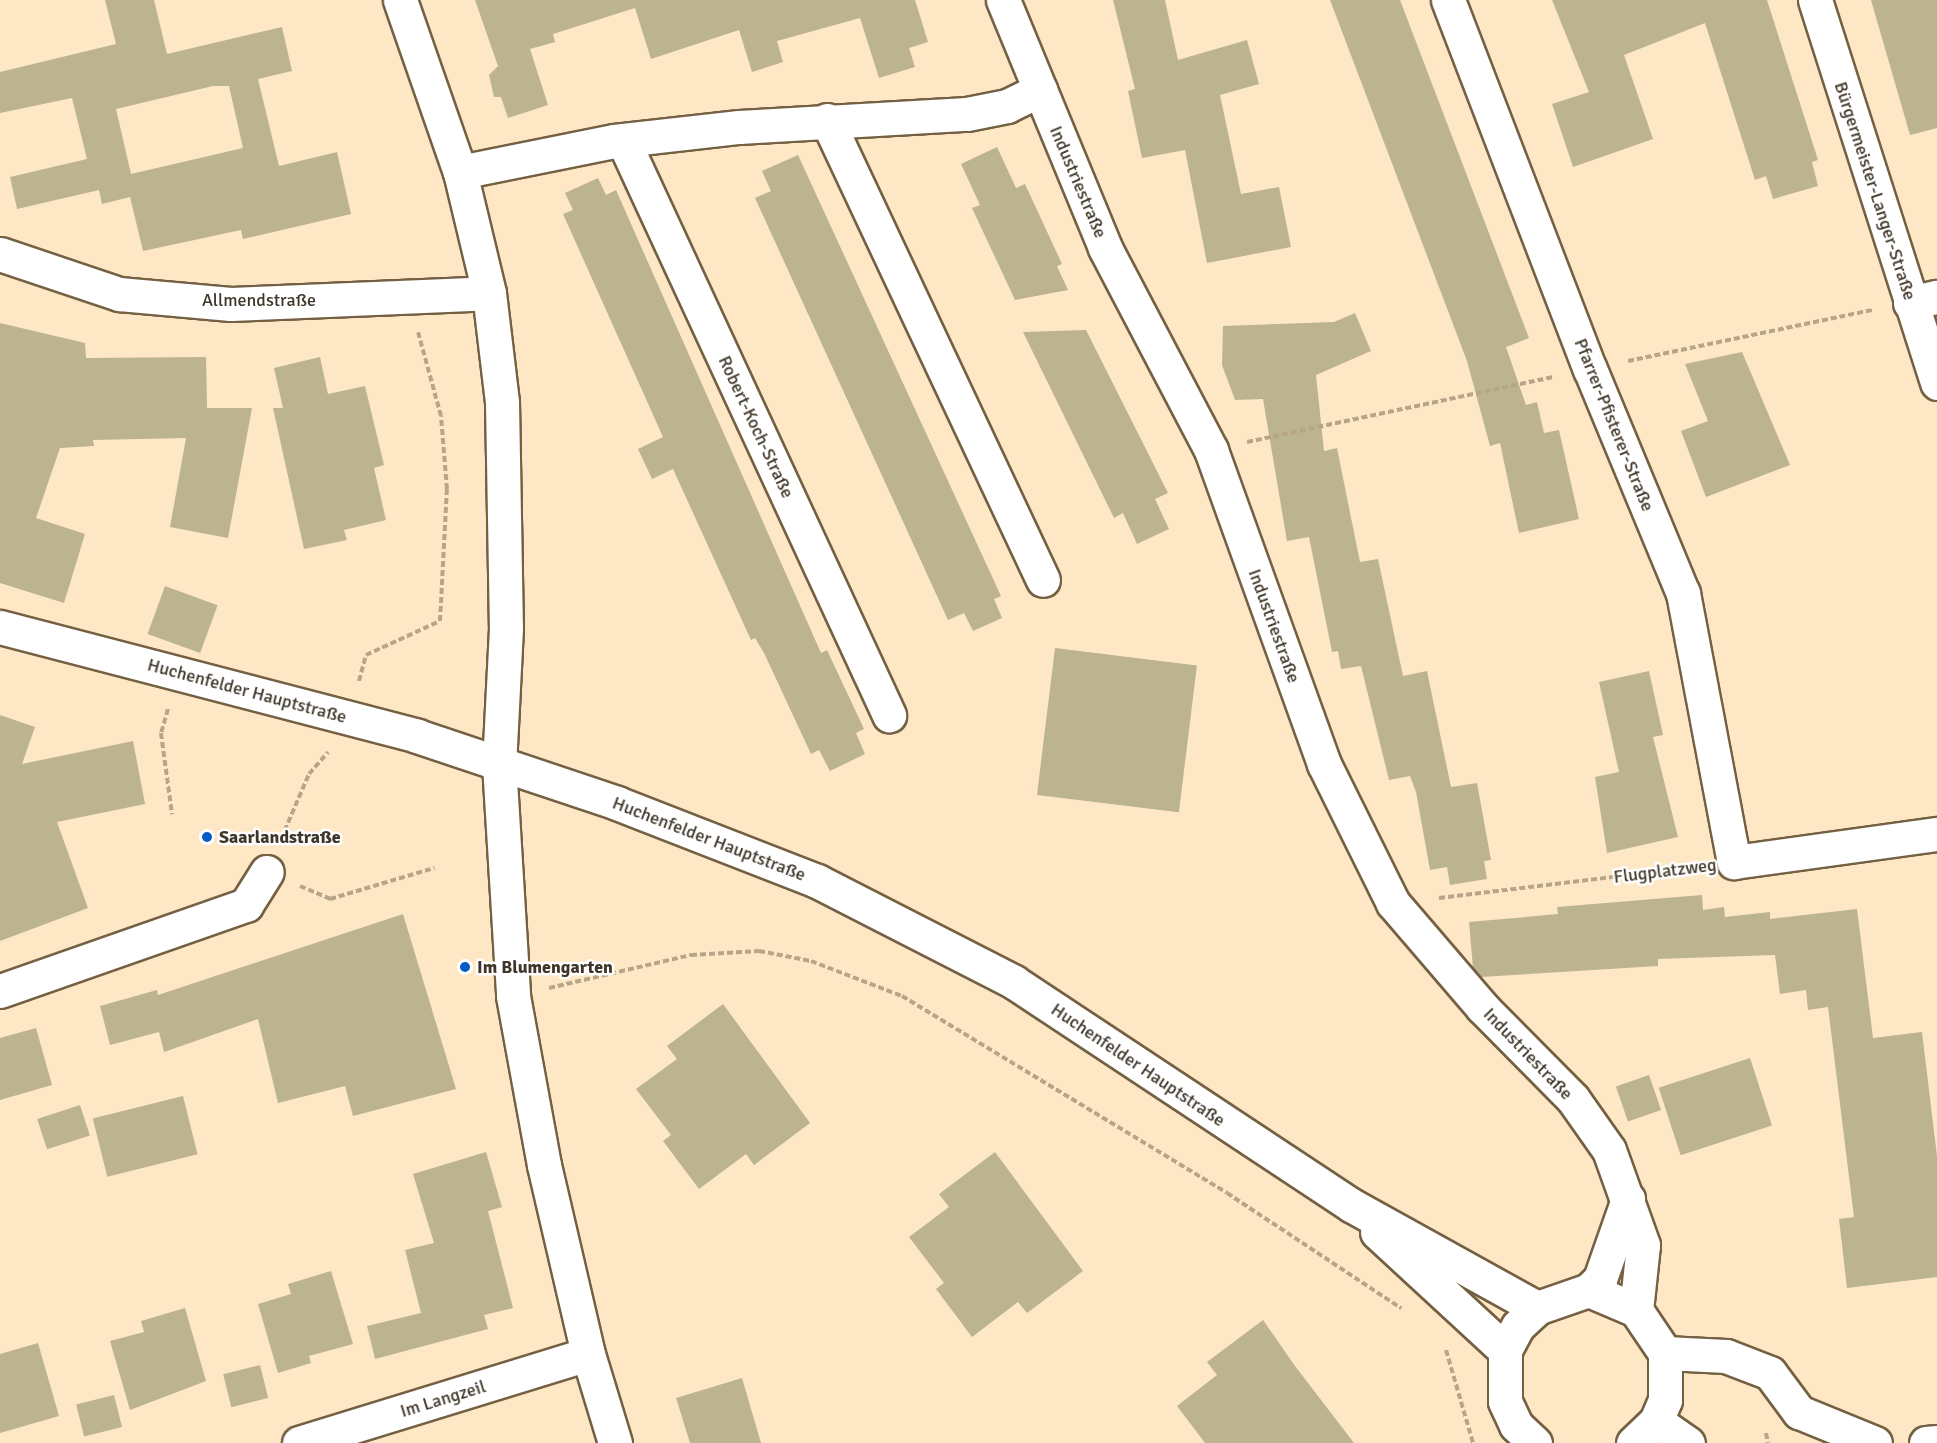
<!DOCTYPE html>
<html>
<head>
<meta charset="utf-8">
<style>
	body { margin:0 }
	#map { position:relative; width:1937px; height:1443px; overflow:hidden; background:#fee7c4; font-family:Signika,sans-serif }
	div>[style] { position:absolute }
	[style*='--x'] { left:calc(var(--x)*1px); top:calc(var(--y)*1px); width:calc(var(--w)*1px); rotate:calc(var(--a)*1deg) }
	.building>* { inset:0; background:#bcb48f; transform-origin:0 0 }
	.path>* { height:4px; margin-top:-2px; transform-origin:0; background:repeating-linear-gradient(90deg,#b7a58a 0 6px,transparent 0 9px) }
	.roads { filter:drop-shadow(2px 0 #746042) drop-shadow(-2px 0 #746042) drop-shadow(0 2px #746042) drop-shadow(0 -2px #746042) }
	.street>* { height:33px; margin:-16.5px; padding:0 16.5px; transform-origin:16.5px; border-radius:16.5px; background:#fff }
	.secondary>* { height:33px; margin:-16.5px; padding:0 16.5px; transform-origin:16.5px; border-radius:16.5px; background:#fff }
	.dots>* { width:16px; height:16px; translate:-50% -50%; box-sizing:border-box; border:3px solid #fff; border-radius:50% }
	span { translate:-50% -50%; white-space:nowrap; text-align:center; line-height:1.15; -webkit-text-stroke:5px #fff; paint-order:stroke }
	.street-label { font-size:18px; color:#3f3629 }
	.poi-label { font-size:18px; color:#3f3629; font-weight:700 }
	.left { translate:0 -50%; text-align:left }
</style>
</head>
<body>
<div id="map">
	<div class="building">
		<i style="clip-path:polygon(evenodd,105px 0,154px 0,167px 54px,282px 27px,292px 71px,258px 79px,279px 166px,337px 152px,351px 214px,243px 239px,241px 230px,143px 251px,130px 197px,102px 204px,99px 190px,17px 209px,10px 177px,87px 159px,72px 98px,0 113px,0 72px,116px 44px,105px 0,213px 86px,229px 86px,243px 148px,131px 174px,116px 109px,213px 86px)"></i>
		<i style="clip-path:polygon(475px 0,915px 0,928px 42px,909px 48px,915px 67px,879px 78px,860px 18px,777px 41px,783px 62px,752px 72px,739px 30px,651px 59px,635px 8px,553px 34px,555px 42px,530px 49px,548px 105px,508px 118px,501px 97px,494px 97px,489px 75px,498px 66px)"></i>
		<i style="clip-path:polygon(1113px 0,1165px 0,1178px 60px,1247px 40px,1259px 84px,1220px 95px,1241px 194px,1279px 187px,1291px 247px,1207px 263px,1185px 150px,1142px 158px,1128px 91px,1135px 89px)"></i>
		<i style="clip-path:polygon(1330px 0,1400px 0,1529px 338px,1506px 347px,1526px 405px,1537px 402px,1544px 433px,1559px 430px,1579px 519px,1519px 533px,1500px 443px,1490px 446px,1467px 361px)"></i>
		<i style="clip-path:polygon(1552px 0,1767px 0,1818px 160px,1812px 162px,1818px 186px,1773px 199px,1766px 176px,1755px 180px,1705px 23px,1624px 55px,1653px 139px,1573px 167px,1552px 104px,1589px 92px)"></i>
		<i style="clip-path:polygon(1871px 0,1937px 0,1937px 128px,1910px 135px)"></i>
		<i style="clip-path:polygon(997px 147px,1016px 188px,1025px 184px,1062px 264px,1057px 266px,1068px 290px,1015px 300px,972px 208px,980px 205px,961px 164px)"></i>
		<i style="clip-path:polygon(798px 155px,1001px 596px,994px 599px,1002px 618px,973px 631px,964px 613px,948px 620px,755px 198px,771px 191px,762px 171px)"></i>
		<i style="clip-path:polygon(598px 178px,606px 195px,616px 190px,821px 653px,827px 650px,864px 729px,856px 733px,865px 754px,830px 771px,819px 750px,811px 754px,764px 653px,755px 638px,751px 640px,673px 469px,652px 479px,638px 449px,663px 437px,563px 214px,573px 210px,565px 193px)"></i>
		<i style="clip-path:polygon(1355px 313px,1371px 351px,1316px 375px,1324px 451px,1337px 448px,1360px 562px,1378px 559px,1403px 676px,1427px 671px,1451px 787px,1477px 783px,1491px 860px,1484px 861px,1487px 879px,1450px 885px,1447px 867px,1430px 870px,1416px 792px,1410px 776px,1389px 780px,1361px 666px,1341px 669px,1338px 651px,1332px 652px,1309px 537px,1287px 541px,1263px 399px,1235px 400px,1222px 365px,1223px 326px,1334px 322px)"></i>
		<i style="clip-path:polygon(0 323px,85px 343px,86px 358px,206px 357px,207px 408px,252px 408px,228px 538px,170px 527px,186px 438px,93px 440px,94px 446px,60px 448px,36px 518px,85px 534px,64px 603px,0 583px)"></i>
		<i style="clip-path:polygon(1086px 330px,1168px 493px,1155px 499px,1169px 529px,1137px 544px,1123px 513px,1114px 518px,1023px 332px)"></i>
		<i style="clip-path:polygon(1742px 352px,1790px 465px,1706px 497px,1681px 431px,1708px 421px,1685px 364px)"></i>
		<i style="clip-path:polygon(320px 357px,328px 394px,365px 386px,384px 465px,374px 468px,386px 520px,344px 530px,347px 540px,304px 549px,273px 408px,283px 408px,274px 368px)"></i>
		<i style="left:165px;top:586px;width:56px;height:51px;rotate:20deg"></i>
		<i style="left:1055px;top:648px;width:143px;height:148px;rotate:7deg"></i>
		<i style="clip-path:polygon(1649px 671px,1663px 735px,1653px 737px,1678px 837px,1607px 853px,1595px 777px,1619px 772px,1599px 682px)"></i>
		<i style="clip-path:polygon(0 715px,35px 727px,22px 764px,133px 741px,145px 804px,57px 822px,88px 908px,0 941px)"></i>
		<i style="clip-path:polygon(1702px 895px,1703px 910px,1724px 907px,1725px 917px,1770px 912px,1770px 919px,1857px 909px,1873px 1038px,1922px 1032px,1937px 1156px,1937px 1277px,1847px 1288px,1839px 1219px,1854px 1217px,1828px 1007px,1808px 1010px,1806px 990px,1780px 994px,1775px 955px,1658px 959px,1658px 966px,1481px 977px,1473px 968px,1469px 922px,1558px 914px,1557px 907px)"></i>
		<i style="clip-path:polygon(403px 914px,456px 1089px,353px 1116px,345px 1086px,278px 1103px,258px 1019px,164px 1052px,159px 1032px,110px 1045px,100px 1006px,157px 990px,158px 995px)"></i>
		<i style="clip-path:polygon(723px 1004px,810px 1123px,754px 1165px,746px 1154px,699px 1189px,663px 1141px,671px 1135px,636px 1089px,677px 1059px,667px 1046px)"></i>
		<i style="clip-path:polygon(36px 1028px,52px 1085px,0 1100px,0 1038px)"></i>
		<i style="left:1750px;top:1058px;width:71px;height:96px;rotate:72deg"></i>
		<i style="left:1649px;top:1075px;width:37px;height:35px;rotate:71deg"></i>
		<i style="left:183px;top:1096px;width:60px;height:93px;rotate:76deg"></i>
		<i style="left:80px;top:1105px;width:32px;height:45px;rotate:72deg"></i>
		<i style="clip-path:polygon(486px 1152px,502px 1207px,488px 1211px,513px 1308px,484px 1315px,488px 1329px,375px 1359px,367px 1326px,421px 1313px,405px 1250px,434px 1243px,413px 1174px)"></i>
		<i style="clip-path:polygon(995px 1152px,1083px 1271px,1027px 1313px,1018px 1302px,972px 1337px,936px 1289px,944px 1283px,909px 1237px,949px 1207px,939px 1194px)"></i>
		<i style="clip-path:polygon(331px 1271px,353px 1344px,309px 1356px,311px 1363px,278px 1373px,258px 1304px,291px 1294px,288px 1284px)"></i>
		<i style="clip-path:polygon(185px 1308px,206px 1381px,130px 1410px,110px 1341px,144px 1332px,141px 1321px)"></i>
		<i style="clip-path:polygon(1263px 1320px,1295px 1366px,1354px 1443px,1205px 1443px,1177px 1406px,1217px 1375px,1207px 1362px)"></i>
		<i style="clip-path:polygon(38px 1343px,59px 1416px,0 1433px,0 1354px)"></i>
		<i style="left:260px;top:1365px;width:34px;height:38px;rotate:76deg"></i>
		<i style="clip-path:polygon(742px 1378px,761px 1443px,690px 1443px,676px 1398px)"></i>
		<i style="left:114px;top:1395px;width:33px;height:39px;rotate:76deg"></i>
	</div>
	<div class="path">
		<i style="--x:1628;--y:361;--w:250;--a:-11.8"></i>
		<i style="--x:1247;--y:442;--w:313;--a:-12"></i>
		<i style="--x:359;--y:681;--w:27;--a:-75"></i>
		<i style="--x:366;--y:655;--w:81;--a:-24.7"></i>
		<i style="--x:440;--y:621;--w:132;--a:-87"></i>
		<i style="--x:447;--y:489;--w:73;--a:-94.7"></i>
		<i style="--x:441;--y:416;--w:87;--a:-105.3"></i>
		<i style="--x:168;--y:709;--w:25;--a:106"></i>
		<i style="--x:161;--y:733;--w:82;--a:82.3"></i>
		<i style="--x:281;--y:839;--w:71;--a:-66.7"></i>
		<i style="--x:309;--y:774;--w:29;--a:-49"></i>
		<i style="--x:300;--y:886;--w:33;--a:23"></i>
		<i style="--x:330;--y:899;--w:109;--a:-16.6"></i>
		<i style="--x:1439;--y:898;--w:259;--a:-6.9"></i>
		<i style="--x:549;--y:988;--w:146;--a:-13.1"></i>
		<i style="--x:691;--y:955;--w:68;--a:-3.4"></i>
		<i style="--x:759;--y:951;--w:53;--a:10.9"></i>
		<i style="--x:811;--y:961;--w:97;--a:21"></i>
		<i style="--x:902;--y:996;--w:380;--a:31.2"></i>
		<i style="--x:1227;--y:1193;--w:209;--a:33.5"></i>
		<i style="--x:1446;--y:1350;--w:97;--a:73.8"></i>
		<i style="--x:1766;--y:1433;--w:10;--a:79"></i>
	</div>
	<div class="roads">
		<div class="street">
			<i style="--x:400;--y:0;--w:182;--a:70.8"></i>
			<i style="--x:460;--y:172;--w:124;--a:76.5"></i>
			<i style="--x:489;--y:293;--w:110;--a:83.2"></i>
			<i style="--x:502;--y:402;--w:226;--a:89"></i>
			<i style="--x:506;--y:628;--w:136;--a:92.9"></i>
			<i style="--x:499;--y:764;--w:232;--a:86.5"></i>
			<i style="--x:513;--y:996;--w:172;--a:79.6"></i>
			<i style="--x:544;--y:1165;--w:194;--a:76.9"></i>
			<i style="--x:588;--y:1354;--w:93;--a:73.1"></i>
			<i style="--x:1003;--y:0;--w:268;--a:67.6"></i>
			<i style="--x:1105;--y:248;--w:228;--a:62.3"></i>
			<i style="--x:1211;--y:450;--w:334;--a:70.2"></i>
			<i style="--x:1324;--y:764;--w:155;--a:63.6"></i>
			<i style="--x:1393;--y:903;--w:137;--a:49.4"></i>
			<i style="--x:1482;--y:1007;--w:129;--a:45.3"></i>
			<i style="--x:1573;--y:1099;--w:62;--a:54.8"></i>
			<i style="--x:1609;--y:1150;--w:101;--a:70.3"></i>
			<i style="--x:1643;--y:1245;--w:65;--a:96.1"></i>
			<i style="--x:1448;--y:0;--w:395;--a:69"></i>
			<i style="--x:1590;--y:369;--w:243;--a:67.5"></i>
			<i style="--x:1683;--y:593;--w:274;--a:79.3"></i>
			<i style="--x:1734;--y:862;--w:205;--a:-7.9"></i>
			<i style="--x:1815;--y:0;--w:402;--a:72.3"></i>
			<i style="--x:827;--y:120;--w:508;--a:64.85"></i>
			<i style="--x:623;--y:140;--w:634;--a:65.17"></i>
			<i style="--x:460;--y:172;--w:157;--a:-11.4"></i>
			<i style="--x:614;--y:141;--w:126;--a:-6.4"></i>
			<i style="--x:739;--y:127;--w:228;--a:-3.3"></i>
			<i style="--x:967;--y:114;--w:41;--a:-11.3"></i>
			<i style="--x:1007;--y:106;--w:37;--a:-26"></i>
			<i style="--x:0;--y:254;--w:126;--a:18.6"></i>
			<i style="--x:119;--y:294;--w:112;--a:5.1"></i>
			<i style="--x:231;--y:304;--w:258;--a:-2.4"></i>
			<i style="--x:1910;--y:303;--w:28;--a:-13"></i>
			<i style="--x:0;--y:991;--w:261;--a:-19.3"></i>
			<i style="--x:246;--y:905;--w:39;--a:-58"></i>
			<i style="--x:1589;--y:1290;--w:16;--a:-45"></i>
			<i style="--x:1600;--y:1279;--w:85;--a:-70.7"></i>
			<i style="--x:1665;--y:1353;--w:61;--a:2.8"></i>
			<i style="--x:1726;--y:1356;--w:47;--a:21.1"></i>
			<i style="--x:1770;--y:1373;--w:49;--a:53.4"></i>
			<i style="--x:1799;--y:1412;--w:82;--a:22.2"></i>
			<i style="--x:299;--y:1443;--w:302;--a:-17.1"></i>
			<i style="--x:1926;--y:1443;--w:11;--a:-5"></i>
		</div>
		<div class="secondary">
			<i style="--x:0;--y:627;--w:431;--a:14.6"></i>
			<i style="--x:417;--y:736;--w:211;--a:18.5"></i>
			<i style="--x:617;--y:803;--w:215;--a:21.3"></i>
			<i style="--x:817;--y:881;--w:221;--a:27.1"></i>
			<i style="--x:1014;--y:982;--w:404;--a:33.5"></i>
			<i style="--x:1351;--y:1205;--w:213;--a:29"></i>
			<i style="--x:1377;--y:1232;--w:174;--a:42.7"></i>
			<i style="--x:1656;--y:1421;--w:39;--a:35"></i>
			<i style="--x:1535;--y:1443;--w:26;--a:-137"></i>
			<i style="--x:1516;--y:1425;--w:26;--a:-115"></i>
			<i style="--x:1505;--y:1401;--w:51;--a:-90"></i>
			<i style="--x:1505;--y:1350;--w:27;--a:-62"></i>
			<i style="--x:1518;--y:1326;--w:26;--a:-43"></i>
			<i style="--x:1537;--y:1308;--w:55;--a:-19.1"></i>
			<i style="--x:1589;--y:1290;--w:51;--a:23.1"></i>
			<i style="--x:1636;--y:1310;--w:52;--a:56"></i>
			<i style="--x:1665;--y:1353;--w:47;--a:90"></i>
			<i style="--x:1665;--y:1400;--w:23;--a:113"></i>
			<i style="--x:1656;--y:1421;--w:32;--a:136"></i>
		</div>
	</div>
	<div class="dots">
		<i style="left:207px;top:837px;background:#055cc5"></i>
		<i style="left:465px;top:967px;background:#055cc5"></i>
	</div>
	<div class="street-label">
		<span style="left:1078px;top:182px;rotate:67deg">Industriestraße</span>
		<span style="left:1875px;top:191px;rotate:72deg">Bürgermeister-Langer-Straße</span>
		<span style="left:259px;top:300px">Allmendstraße</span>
		<span style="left:1614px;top:425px;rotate:68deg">Pfarrer-Pfisterer-Straße</span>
		<span style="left:756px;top:427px;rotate:65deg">Robert-Koch-Straße</span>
		<span style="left:1274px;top:626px;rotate:70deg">Industriestraße</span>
		<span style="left:247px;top:691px;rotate:15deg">Huchenfelder Hauptstraße</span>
		<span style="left:709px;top:839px;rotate:21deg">Huchenfelder Hauptstraße</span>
		<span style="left:1665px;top:871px;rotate:-7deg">Flugplatzweg</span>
		<span style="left:1528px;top:1054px;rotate:46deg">Industriestraße</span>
		<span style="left:1138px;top:1065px;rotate:34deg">Huchenfelder Hauptstraße</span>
		<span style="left:443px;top:1399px;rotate:-17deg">Im Langzeil</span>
	</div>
	<div class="poi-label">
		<span class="left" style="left:219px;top:837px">Saarlandstraße</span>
		<span class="left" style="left:477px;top:967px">Im Blumengarten</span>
	</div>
</div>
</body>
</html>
